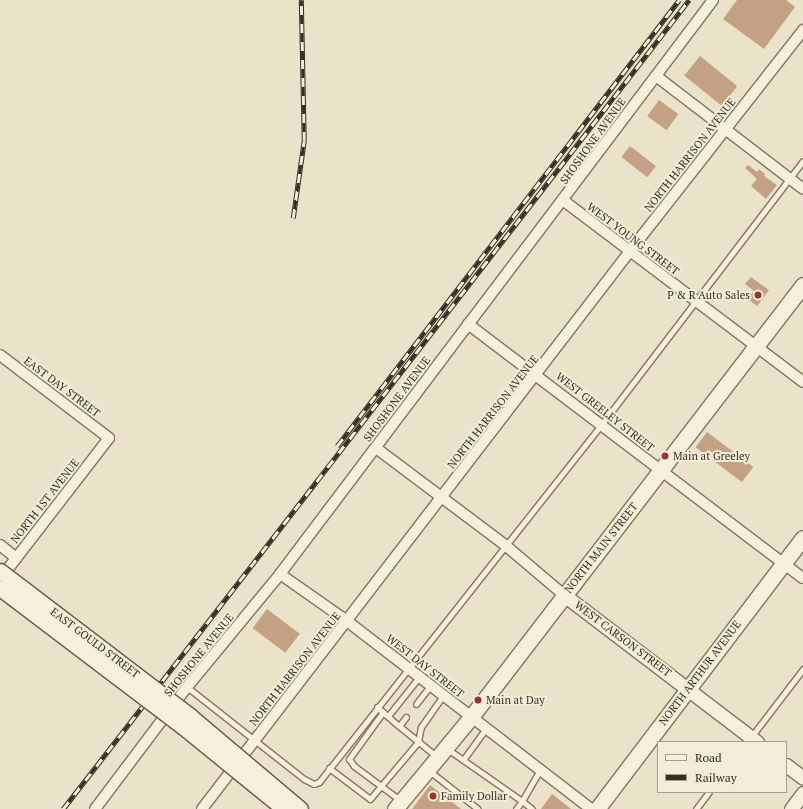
<!DOCTYPE html>
<html>
<head>
<meta charset="utf-8">
<style>
	body { margin:0 }
	#map { position:relative; width:803px; height:809px; overflow:hidden; background:#eae2c9; font-family:"PT Serif",serif }
	div>[style] { position:absolute }
	[style*='--x'] { left:calc(var(--x)*1px); top:calc(var(--y)*1px); width:calc(var(--w)*1px); rotate:calc(var(--a)*1deg) }
	.building>* { inset:0; background:#c4a184; transform-origin:0 0 }
	.roads { filter:drop-shadow(1px 0 #857560) drop-shadow(-1px 0 #857560) drop-shadow(0 1px #857560) drop-shadow(0 -1px #857560) }
	.service>* { height:5px; margin:-2.5px; padding:0 2.5px; transform-origin:2.5px; border-radius:2.5px; background:#f6efdc }
	.minor>* { height:10px; margin:-5px; padding:0 5px; transform-origin:5px; border-radius:5px; background:#f6efdc }
	.tertiary>* { height:13px; margin:-6.5px; padding:0 6.5px; transform-origin:6.5px; border-radius:6.5px; background:#f6efdc }
	.secondary>* { height:15px; margin:-7.5px; padding:0 7.5px; transform-origin:7.5px; border-radius:7.5px; background:#f6efdc }
	.rail>* { height:4.5px; margin-top:-2.25px; transform-origin:0; background:repeating-linear-gradient(90deg,#f2ecd8 0 9px,#372d22 0 18px); box-sizing:border-box; border-block:1px solid #372d22 }
	.bridges { filter:drop-shadow(1px 0 #675743) drop-shadow(-1px 0 #675743) drop-shadow(0 1px #675743) drop-shadow(0 -1px #675743) }
	.secondary-bridge>* { height:15px; margin:-7.5px; padding:0 7.5px; transform-origin:7.5px; border-radius:7.5px; background:#f6efdc }
	.dots>* { width:11px; height:11px; translate:-50% -50%; box-sizing:border-box; border:2px solid #f2ecd8; border-radius:50% }
	span { translate:-50% -50%; white-space:nowrap; text-align:center; line-height:1.15; -webkit-text-stroke:4px #f2ecd8; paint-order:stroke }
	.street-label { font-size:11px; color:#372d22 }
	.poi-label { font-size:11px; color:#372d22 }
	.right { translate:-100% -50%; text-align:right }
	.left { translate:0 -50%; text-align:left }
	.legend { position:absolute; left:657px; top:741px; width:130px; height:52px; box-sizing:border-box; background:#f2ecd8; border:1px solid #a7a08f; margin:0; padding:5px 7px; list-style:none; font-size:12px; color:#372d22 }
	.legend li { display:flex; align-items:center; gap:8px; height:20px }
	.legend b { width:20px; border:1px solid #a7a08f }
</style>
</head>
<body>
<div id="map">
	<div class="building">
		<i style="clip-path:polygon(737px 0,786px 0,795px 7px,764px 49px,723px 19px)"></i>
		<i style="left:700px;top:56px;width:48px;height:25px;rotate:39deg"></i>
		<i style="left:659px;top:100px;width:24px;height:20px;rotate:36deg"></i>
		<i style="left:630px;top:146px;width:33px;height:14px;rotate:38deg"></i>
		<i style="clip-path:polygon(748px 165px,757px 172px,759px 169px,765px 174px,764px 176px,777px 185px,766px 199px,751px 186px,757px 179px,745px 168px)"></i>
		<i style="clip-path:polygon(751px 277px,769px 290px,757px 306px,748px 299px,754px 291px,745px 284px)"></i>
		<i style="left:707px;top:432px;width:58px;height:19px;rotate:37deg"></i>
		<i style="left:267px;top:609px;width:41px;height:24px;rotate:37deg"></i>
		<i style="clip-path:polygon(430px 785px,461px 809px,412px 809px)"></i>
		<i style="clip-path:polygon(552px 794px,571px 809px,541px 809px)"></i>
	</div>
	<div class="roads">
		<div class="service">
			<i style="--x:187;--y:687;--w:149;--a:38.2"></i>
			<i style="--x:304;--y:779;--w:11;--a:27"></i>
			<i style="--x:314;--y:784;--w:5;--a:-22"></i>
			<i style="--x:319;--y:782;--w:455;--a:-51.7"></i>
			<i style="--x:601;--y:425;--w:332;--a:-52.6"></i>
			<i style="--x:416;--y:704;--w:23;--a:-52"></i>
			<i style="--x:377;--y:707;--w:29;--a:41"></i>
			<i style="--x:383;--y:712;--w:58;--a:125.9"></i>
			<i style="--x:349;--y:759;--w:9;--a:54"></i>
			<i style="--x:354;--y:766;--w:57;--a:36.5"></i>
			<i style="--x:388;--y:716;--w:50;--a:-51.5"></i>
			<i style="--x:406;--y:717;--w:11;--a:128"></i>
			<i style="--x:399;--y:726;--w:48;--a:39"></i>
			<i style="--x:751;--y:737;--w:86;--a:-52.6"></i>
			<i style="--x:446;--y:748;--w:93;--a:34.9"></i>
			<i style="--x:522;--y:801;--w:36;--a:-60"></i>
			<i style="--x:463;--y:760;--w:39;--a:-54"></i>
			<i style="--x:329;--y:768;--w:51;--a:37.1"></i>
			<i style="--x:370;--y:799;--w:75;--a:-49.9"></i>
			<i style="--x:418;--y:742;--w:15;--a:-79"></i>
			<i style="--x:421;--y:727;--w:38;--a:-55"></i>
			<i style="--x:428;--y:770;--w:63;--a:38"></i>
			<i style="--x:516;--y:809;--w:10;--a:-53"></i>
			<i style="--x:522;--y:801;--w:13;--a:39"></i>
			<i style="--x:696;--y:809;--w:21;--a:-53"></i>
		</div>
		<div class="minor">
			<i style="--x:656;--y:76;--w:185;--a:37.5"></i>
			<i style="--x:564;--y:201;--w:300;--a:37.1"></i>
			<i style="--x:468;--y:324;--w:420;--a:37.2"></i>
			<i style="--x:0;--y:355;--w:137;--a:37.3"></i>
			<i style="--x:109;--y:438;--w:178;--a:127.7"></i>
			<i style="--x:376;--y:448;--w:161;--a:36.9"></i>
			<i style="--x:505;--y:545;--w:77;--a:40.3"></i>
			<i style="--x:0;--y:545;--w:21;--a:39"></i>
			<i style="--x:280;--y:574;--w:82;--a:35"></i>
			<i style="--x:347;--y:621;--w:308;--a:37.6"></i>
			<i style="--x:95;--y:809;--w:153;--a:-53"></i>
			<i style="--x:187;--y:687;--w:146;--a:-50.5"></i>
			<i style="--x:280;--y:574;--w:719;--a:-52.97"></i>
			<i style="--x:202;--y:809;--w:703;--a:-52.51"></i>
			<i style="--x:630;--y:251;--w:281;--a:-51.9"></i>
		</div>
		<div class="tertiary">
			<i style="--x:564;--y:595;--w:243;--a:37.3"></i>
			<i style="--x:786;--y:765;--w:21;--a:37"></i>
			<i style="--x:791;--y:809;--w:20;--a:-53"></i>
		</div>
		<div class="secondary">
			<i style="--x:395;--y:809;--w:119;--a:-50.4"></i>
			<i style="--x:471;--y:717;--w:545;--a:-52.46"></i>
			<i style="--x:597;--y:809;--w:340;--a:-52.8"></i>
		</div>
	</div>
	<div class="rail">
		<i style="--x:293;--y:218;--w:78;--a:-81.9"></i>
		<i style="--x:304;--y:141;--w:141;--a:-91.2"></i>
		<i style="--x:337;--y:446;--w:562;--a:-52.52"></i>
		<i style="--x:63;--y:809;--w:1023;--a:-52.27"></i>
	</div>
	<div class="bridges">
		<div class="secondary-bridge">
			<i style="--x:0;--y:571;--w:239;--a:37.3"></i>
			<i style="--x:190;--y:716;--w:144;--a:40.2"></i>
			<i style="--x:0;--y:588;--w:228;--a:37.2"></i>
			<i style="--x:182;--y:726;--w:132;--a:39.1"></i>
		</div>
	</div>
	<div class="dots">
		<i style="left:758px;top:295px;background:#8d3a36"></i>
		<i style="left:665px;top:456px;background:#8d3a36"></i>
		<i style="left:478px;top:700px;background:#8d3a36"></i>
		<i style="left:433px;top:796px;background:#8d3a36"></i>
	</div>
	<div class="street-label">
		<span style="left:593px;top:141px;rotate:-54deg">SHOSHONE AVENUE</span>
		<span style="left:690px;top:155px;rotate:-52deg">NORTH HARRISON AVENUE</span>
		<span style="left:633px;top:239px;rotate:37deg">WEST YOUNG STREET</span>
		<span style="left:62px;top:387px;rotate:37deg">EAST DAY STREET</span>
		<span style="left:397px;top:399px;rotate:-53deg">SHOSHONE AVENUE</span>
		<span style="left:493px;top:412px;rotate:-52deg">NORTH HARRISON AVENUE</span>
		<span style="left:605px;top:412px;rotate:38deg">WEST GREELEY STREET</span>
		<span style="left:45px;top:501px;rotate:-52deg">NORTH 1ST AVENUE</span>
		<span style="left:601px;top:548px;rotate:-52deg">NORTH MAIN STREET</span>
		<span style="left:623px;top:639px;rotate:37deg">WEST CARSON STREET</span>
		<span style="left:95px;top:643px;rotate:37deg">EAST GOULD STREET</span>
		<span style="left:199px;top:655px;rotate:-51deg">SHOSHONE AVENUE</span>
		<span style="left:425px;top:666px;rotate:38deg">WEST DAY STREET</span>
		<span style="left:295px;top:669px;rotate:-52deg">NORTH HARRISON AVENUE</span>
		<span style="left:700px;top:673px;rotate:-53deg">NORTH ARTHUR AVENUE</span>
	</div>
	<div class="poi-label">
		<span class="right" style="left:750px;top:295px">P &amp; R Auto Sales</span>
		<span class="left" style="left:673px;top:456px">Main at Greeley</span>
		<span class="left" style="left:486px;top:700px">Main at Day</span>
		<span class="left" style="left:441px;top:796px">Family Dollar</span>
	</div>
	<ul class="legend">
	<li><b style="height:5px;background:#f6efdc"></b>Road</li>
	<li><b style="height:5px;background:#372d22"></b>Railway</li>
	</ul>
</div>
</body>
</html>
